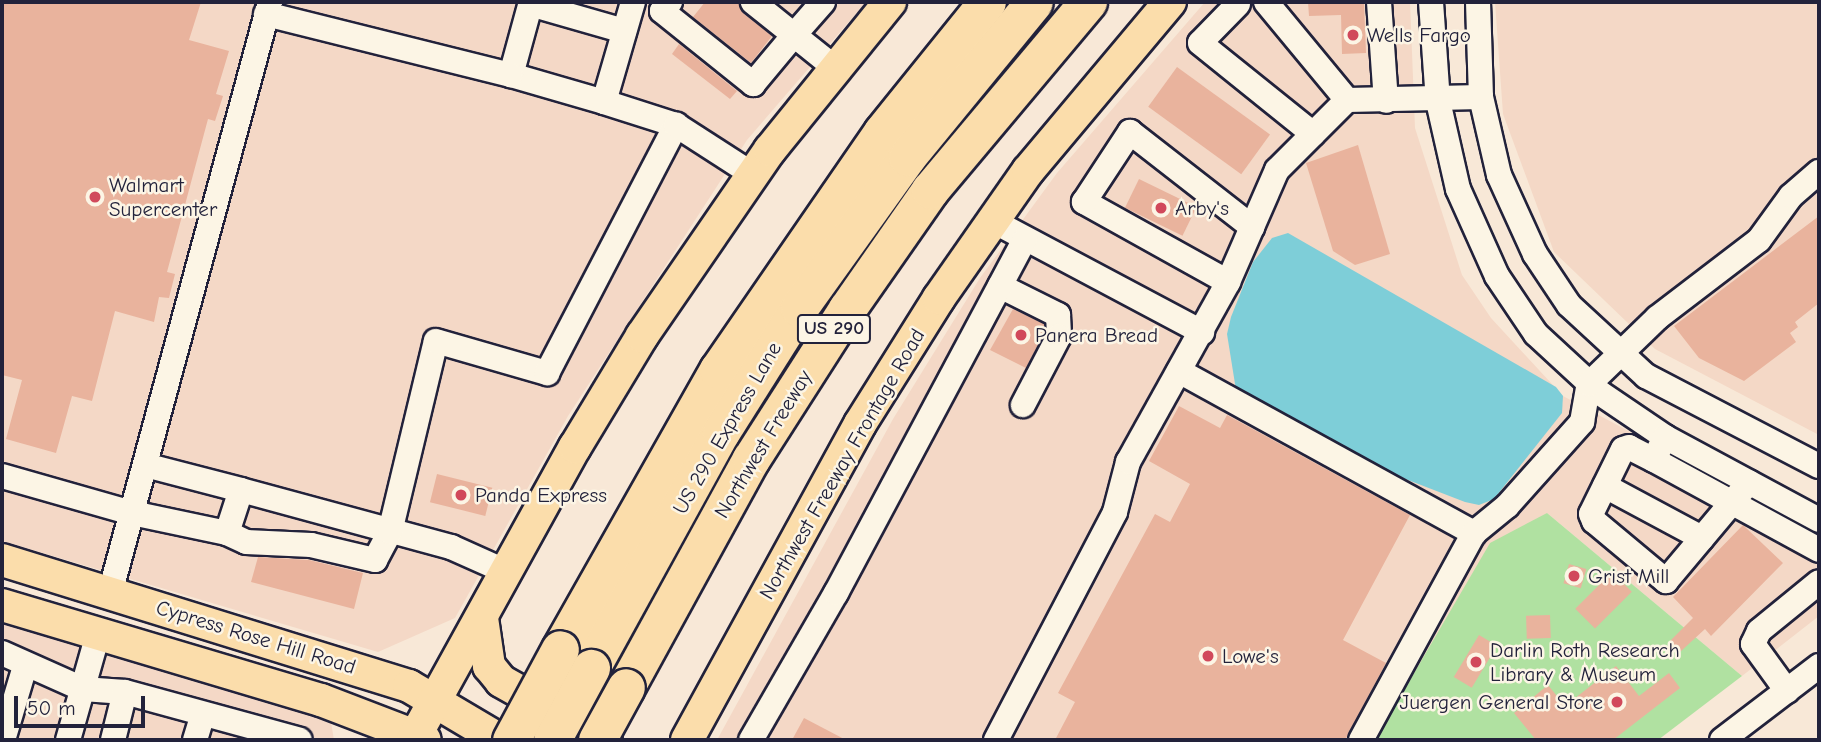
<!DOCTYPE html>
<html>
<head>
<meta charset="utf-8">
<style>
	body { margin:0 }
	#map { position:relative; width:1821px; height:742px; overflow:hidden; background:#f8e8d7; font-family:"Comic Neue",sans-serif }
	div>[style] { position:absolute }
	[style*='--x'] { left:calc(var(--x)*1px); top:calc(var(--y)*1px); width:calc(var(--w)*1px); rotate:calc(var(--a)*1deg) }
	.built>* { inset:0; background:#f4d8c6 }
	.green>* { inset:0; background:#b0e1a1 }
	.water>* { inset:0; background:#7eced8 }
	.building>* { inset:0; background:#e9b39d; transform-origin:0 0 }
	.roads { filter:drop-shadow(2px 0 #22223b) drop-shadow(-2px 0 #22223b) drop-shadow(0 2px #22223b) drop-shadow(0 -2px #22223b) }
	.minor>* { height:24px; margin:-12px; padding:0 12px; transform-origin:12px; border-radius:12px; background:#fcf5e5 }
	.major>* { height:32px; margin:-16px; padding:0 16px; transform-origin:16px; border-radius:16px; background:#fbddab }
	.highway>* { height:37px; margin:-18.5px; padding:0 18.5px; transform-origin:18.5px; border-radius:18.5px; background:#fbddab }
	.bridges { filter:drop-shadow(2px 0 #22223b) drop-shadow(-2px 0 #22223b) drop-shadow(0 2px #22223b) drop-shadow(0 -2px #22223b) }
	.highway-bridge>* { height:37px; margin:-18.5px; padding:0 18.5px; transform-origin:18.5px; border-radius:18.5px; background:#fbddab }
	.dots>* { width:19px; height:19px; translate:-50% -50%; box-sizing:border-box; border:4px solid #fcf5e5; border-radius:50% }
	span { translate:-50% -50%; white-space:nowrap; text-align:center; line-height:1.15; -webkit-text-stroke:5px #fcf5e5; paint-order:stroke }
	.shield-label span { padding:2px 5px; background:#fcf5e5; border:2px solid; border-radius:5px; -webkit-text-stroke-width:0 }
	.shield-label { font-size:19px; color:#22223b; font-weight:700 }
	.poi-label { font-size:21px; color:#22223b }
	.left { translate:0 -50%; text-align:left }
	.right { translate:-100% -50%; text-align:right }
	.street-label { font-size:21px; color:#22223b }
	.frame { position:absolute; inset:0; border:4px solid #22223b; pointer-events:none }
	.scale { position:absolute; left:14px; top:696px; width:131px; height:32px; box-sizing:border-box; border:4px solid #22223b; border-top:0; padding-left:9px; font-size:21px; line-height:24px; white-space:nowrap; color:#22223b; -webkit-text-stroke:5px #fcf5e5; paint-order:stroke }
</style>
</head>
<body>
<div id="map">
	<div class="built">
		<i style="clip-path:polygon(2px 2px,866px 2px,747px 140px,568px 416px,455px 618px,378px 652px,2px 541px)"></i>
		<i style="clip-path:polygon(1205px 2px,1410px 2px,1415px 128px,1462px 275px,1491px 318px,1563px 396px,1819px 533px,1819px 616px,1742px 676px,1547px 513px,1375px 740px,717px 740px,893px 419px,980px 278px,1057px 173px)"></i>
		<i style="clip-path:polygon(1495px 2px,1819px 2px,1819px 435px,1655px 349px,1554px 252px,1503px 114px)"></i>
		<i style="clip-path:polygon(2px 622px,295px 705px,331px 722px,334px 740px,2px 740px)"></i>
	</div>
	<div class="green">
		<i style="clip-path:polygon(1547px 513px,1742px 676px,1658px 740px,1375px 740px,1490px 543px)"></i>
	</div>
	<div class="water">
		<i style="clip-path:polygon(1288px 233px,1556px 387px,1563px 396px,1562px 413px,1494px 499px,1479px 505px,1465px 502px,1364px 463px,1236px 390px,1227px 334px,1231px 317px,1253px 262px,1272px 238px)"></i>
	</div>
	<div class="building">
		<i style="clip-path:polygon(2px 2px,201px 2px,189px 40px,229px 51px,216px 94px,223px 96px,215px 121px,208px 119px,167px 272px,175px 274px,169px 298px,159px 297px,154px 322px,115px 311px,92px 401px,72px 396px,56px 453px,6px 439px,22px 380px,2px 375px)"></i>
		<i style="clip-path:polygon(705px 2px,738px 2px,744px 14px,772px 36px,751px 63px,693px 17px)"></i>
		<i style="clip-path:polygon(1308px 2px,1364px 2px,1366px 53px,1342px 54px,1341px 15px,1309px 16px)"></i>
		<i style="clip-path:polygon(679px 44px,737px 91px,730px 99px,672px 54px)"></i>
		<i style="left:1177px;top:67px;width:115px;height:49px;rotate:36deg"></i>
		<i style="clip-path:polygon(1358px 145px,1390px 254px,1355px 265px,1333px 251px,1306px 163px)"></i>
		<i style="left:1139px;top:179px;width:64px;height:32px;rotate:26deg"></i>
		<i style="clip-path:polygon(1819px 216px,1819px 303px,1795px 322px,1798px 327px,1790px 333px,1796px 342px,1744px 381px,1699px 358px,1674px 326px)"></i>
		<i style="clip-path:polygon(1013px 309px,1044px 324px,1044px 333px,1026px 368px,990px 350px)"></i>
		<i style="clip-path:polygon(1179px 406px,1220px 428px,1227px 415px,1410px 515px,1343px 640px,1386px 663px,1345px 740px,1055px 740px,1075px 702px,1058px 693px,1155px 514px,1170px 522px,1190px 484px,1149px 461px)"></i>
		<i style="left:437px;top:474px;width:57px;height:29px;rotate:14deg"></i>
		<i style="clip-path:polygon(1743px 525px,1783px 563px,1711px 636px,1705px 629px,1680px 652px,1670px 641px,1693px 618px,1673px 597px)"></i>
		<i style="clip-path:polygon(258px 557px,309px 560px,363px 573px,354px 609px,251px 582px)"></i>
		<i style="left:1569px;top:564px;width:18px;height:20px;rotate:16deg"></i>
		<i style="left:1612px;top:572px;width:28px;height:52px;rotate:45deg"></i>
		<i style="left:1550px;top:615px;width:23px;height:24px;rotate:88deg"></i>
		<i style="left:1479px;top:635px;width:21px;height:49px;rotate:31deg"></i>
		<i style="clip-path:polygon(1616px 666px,1639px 696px,1669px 673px,1680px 688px,1613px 740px,1536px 740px,1514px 713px,1548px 685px,1565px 706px)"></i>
		<i style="clip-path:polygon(804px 718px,846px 740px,792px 740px)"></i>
	</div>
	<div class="roads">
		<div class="minor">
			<i style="--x:531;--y:2;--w:76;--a:105.3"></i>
			<i style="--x:511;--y:75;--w:97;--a:16.2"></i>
			<i style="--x:633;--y:2;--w:104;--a:106.2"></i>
			<i style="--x:604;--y:102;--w:76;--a:17.7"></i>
			<i style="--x:670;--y:2;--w:12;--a:132"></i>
			<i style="--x:662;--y:11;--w:117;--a:38.7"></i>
			<i style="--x:753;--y:84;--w:64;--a:-50.1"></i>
			<i style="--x:794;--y:35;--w:53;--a:-141.2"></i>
			<i style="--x:823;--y:2;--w:44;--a:131.3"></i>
			<i style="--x:794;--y:35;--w:53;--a:38.8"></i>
			<i style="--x:1266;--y:2;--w:127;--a:50.4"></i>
			<i style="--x:1379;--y:2;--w:99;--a:86"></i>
			<i style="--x:1431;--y:2;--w:99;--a:86"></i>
			<i style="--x:1438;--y:101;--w:90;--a:77.2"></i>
			<i style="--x:1458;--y:189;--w:95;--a:65.9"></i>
			<i style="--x:1497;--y:276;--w:70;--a:56.1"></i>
			<i style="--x:1536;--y:334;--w:87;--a:42.7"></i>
			<i style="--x:1600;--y:393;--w:78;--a:34.1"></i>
			<i style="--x:1665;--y:437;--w:175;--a:28.3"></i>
			<i style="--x:1478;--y:2;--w:95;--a:88.2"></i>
			<i style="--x:1481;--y:97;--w:80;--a:77"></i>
			<i style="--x:1499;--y:175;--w:87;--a:65.5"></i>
			<i style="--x:1535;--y:254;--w:61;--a:56.3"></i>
			<i style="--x:1569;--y:305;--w:105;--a:42.7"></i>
			<i style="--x:1646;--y:376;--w:195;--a:27.5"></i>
			<i style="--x:530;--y:4;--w:98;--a:16"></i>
			<i style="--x:1238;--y:4;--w:54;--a:134.3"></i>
			<i style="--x:1200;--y:43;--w:145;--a:38.8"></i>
			<i style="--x:266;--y:14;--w:252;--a:14"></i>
			<i style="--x:993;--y:221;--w:237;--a:28"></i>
			<i style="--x:1228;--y:282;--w:165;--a:-150.9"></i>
			<i style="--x:1084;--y:202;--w:84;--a:-56.7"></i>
			<i style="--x:1130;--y:132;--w:155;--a:37.9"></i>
			<i style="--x:1000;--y:286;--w:65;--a:26.6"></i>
			<i style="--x:1058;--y:315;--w:21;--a:87"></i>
			<i style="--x:1059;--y:336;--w:78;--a:117.6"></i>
			<i style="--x:1179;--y:371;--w:337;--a:28.8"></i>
			<i style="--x:1665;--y:437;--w:25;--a:116"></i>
			<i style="--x:1654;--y:460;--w:28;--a:-153"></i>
			<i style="--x:1629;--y:447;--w:6;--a:162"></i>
			<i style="--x:1623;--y:449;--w:72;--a:116.2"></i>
			<i style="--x:1591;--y:514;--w:8;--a:67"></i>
			<i style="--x:1594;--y:521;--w:94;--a:39.8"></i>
			<i style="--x:1666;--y:581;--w:129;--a:-50"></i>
			<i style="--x:1654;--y:460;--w:188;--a:28.6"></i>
			<i style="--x:145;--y:465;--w:99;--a:14.6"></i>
			<i style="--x:2;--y:476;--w:135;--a:15.9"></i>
			<i style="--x:132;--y:513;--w:97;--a:11.9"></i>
			<i style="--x:227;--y:533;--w:45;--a:-72"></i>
			<i style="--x:241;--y:490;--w:218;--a:15.2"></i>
			<i style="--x:451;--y:547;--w:61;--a:24.1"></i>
			<i style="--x:1605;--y:486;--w:110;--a:28.2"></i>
			<i style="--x:227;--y:533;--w:21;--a:25"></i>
			<i style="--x:246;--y:542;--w:65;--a:2.6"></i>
			<i style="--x:311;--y:545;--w:66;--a:13.2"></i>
			<i style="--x:375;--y:560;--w:32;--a:-62"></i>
			<i style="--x:390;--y:532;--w:196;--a:-76.5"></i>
			<i style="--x:436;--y:341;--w:116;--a:16.1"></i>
			<i style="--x:547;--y:373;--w:280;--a:-62.5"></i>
			<i style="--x:676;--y:125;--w:90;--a:32.8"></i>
			<i style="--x:110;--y:593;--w:612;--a:-74.85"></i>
			<i style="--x:2;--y:653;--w:89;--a:24"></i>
			<i style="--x:83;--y:689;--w:42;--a:4.1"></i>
			<i style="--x:125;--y:692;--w:181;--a:15.3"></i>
			<i style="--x:1787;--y:691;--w:58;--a:-125.9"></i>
			<i style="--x:1753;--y:644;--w:14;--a:-65"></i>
			<i style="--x:1759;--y:631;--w:77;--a:-39.2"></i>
			<i style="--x:3;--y:740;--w:77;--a:-73.4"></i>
			<i style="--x:68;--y:740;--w:110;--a:-74.2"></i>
			<i style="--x:113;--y:740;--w:49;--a:-76"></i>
			<i style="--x:195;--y:740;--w:24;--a:-73"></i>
			<i style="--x:751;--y:740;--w:170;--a:-60"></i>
			<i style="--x:836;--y:593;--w:401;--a:-61.9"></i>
			<i style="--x:996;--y:740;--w:257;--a:-62.4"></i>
			<i style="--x:1115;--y:512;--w:52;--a:-75.4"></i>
			<i style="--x:1128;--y:462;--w:206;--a:-60.9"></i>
			<i style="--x:1228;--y:282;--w:122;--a:-66.4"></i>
			<i style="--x:1277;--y:170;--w:99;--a:-45"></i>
			<i style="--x:1347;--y:100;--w:134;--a:-1.3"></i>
			<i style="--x:1361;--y:740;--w:236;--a:-61.4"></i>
			<i style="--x:1474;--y:533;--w:43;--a:-39.3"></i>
			<i style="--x:1507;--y:506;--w:113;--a:-48.2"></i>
			<i style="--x:1582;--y:422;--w:39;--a:-80"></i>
			<i style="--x:1589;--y:384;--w:95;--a:-44.1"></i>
			<i style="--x:1657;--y:318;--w:128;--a:-37.4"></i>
			<i style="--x:1759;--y:240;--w:54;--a:-54"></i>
			<i style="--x:1791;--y:196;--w:37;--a:-41"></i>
			<i style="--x:1722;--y:740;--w:122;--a:-37.3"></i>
		</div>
		<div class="major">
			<i style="--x:2;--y:560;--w:426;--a:17.2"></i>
			<i style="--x:409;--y:686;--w:106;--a:30.7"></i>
			<i style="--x:2;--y:605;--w:333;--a:16.6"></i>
			<i style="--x:321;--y:700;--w:111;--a:21"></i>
			<i style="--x:482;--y:618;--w:49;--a:81.7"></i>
			<i style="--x:489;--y:666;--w:19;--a:51"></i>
			<i style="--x:501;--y:681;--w:120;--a:29.3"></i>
			<i style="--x:413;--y:740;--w:335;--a:-61.1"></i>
			<i style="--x:575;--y:447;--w:130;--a:-58.9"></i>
			<i style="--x:642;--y:336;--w:226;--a:-55.5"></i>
			<i style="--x:770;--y:150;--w:191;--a:-51"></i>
			<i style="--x:687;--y:740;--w:360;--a:-61.3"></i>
			<i style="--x:860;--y:424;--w:149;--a:-57.9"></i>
			<i style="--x:939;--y:298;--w:155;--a:-55"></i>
			<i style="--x:1028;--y:171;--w:221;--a:-50"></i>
		</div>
		<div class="highway">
			<i style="--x:560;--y:649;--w:321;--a:-60.5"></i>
			<i style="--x:718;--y:370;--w:289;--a:-55.4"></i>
			<i style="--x:882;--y:132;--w:167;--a:-51.1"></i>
			<i style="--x:591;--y:668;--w:269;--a:-61.2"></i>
			<i style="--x:721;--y:432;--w:146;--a:-57.8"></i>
			<i style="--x:799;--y:308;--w:186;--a:-54.4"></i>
			<i style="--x:907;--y:157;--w:200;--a:-50.7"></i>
			<i style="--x:626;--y:687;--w:260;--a:-61.3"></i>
			<i style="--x:751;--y:459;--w:178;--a:-57.4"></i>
			<i style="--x:847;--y:309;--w:145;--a:-55.1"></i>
			<i style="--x:930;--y:190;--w:246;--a:-50"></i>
		</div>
	</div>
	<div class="bridges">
		<div class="highway-bridge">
			<i style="--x:511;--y:740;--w:103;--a:-61.7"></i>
			<i style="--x:552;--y:740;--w:82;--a:-61.6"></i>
			<i style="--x:597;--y:740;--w:60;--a:-61.3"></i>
		</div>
	</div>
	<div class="dots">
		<i style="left:1353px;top:35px;background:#d1495b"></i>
		<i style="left:95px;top:197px;background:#d1495b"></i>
		<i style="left:1161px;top:208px;background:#d1495b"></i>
		<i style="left:1021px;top:335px;background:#d1495b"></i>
		<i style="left:461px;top:495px;background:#d1495b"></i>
		<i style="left:1574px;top:576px;background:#d1495b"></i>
		<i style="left:1208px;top:656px;background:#d1495b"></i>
		<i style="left:1476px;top:662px;background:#d1495b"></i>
		<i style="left:1617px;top:702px;background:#d1495b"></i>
	</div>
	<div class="shield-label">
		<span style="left:834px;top:329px">US 290</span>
	</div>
	<div class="poi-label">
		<span class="left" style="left:1367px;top:35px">Wells Fargo</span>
		<span class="left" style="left:109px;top:197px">Walmart<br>Supercenter</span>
		<span class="left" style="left:1175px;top:208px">Arby's</span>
		<span class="left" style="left:1035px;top:335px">Panera Bread</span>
		<span class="left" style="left:475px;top:495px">Panda Express</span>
		<span class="left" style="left:1588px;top:576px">Grist Mill</span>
		<span class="left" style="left:1490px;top:662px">Darlin Roth Research<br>Library &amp; Museum</span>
		<span class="left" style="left:1222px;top:656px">Lowe's</span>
		<span class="right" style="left:1603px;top:702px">Juergen General Store</span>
	</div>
	<div class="street-label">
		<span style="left:727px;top:428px;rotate:-60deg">US 290 Express Lane</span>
		<span style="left:763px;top:444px;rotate:-59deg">Northwest Freeway</span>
		<span style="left:842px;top:464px;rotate:-60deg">Northwest Freeway Frontage Road</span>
		<span style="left:256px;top:637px;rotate:17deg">Cypress Rose Hill Road</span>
	</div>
	<div class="frame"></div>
	<div class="scale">50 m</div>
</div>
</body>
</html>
